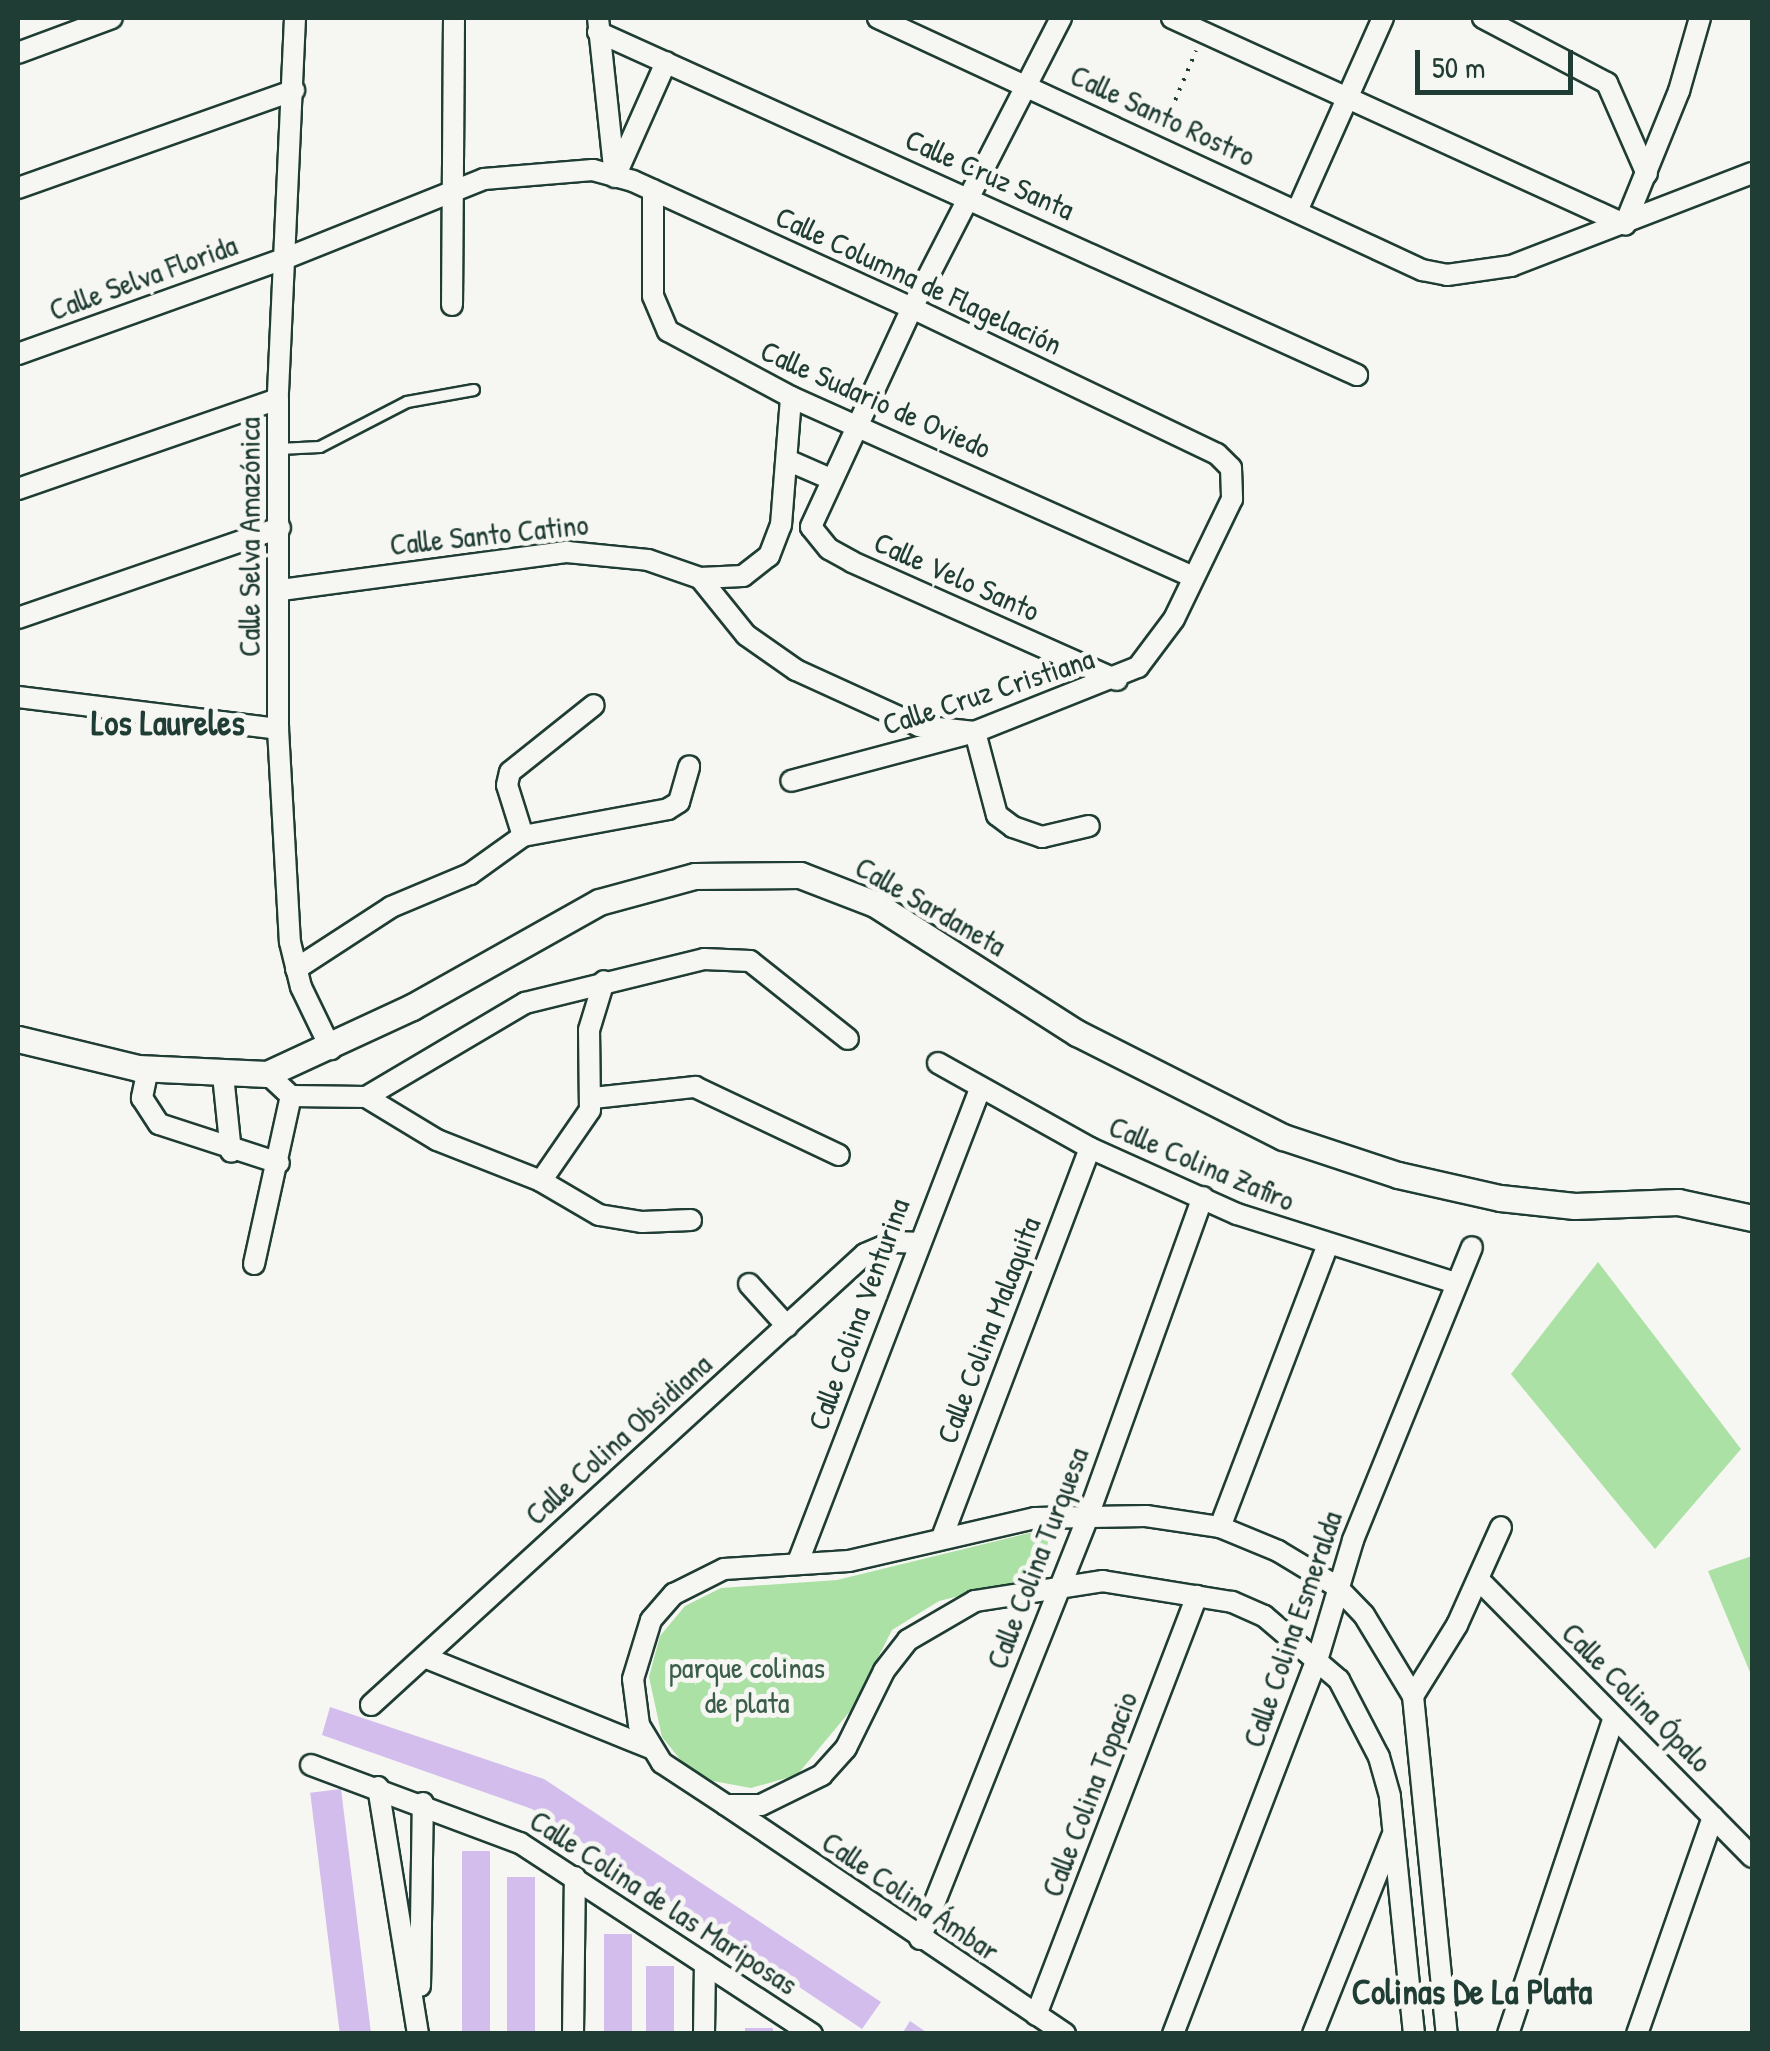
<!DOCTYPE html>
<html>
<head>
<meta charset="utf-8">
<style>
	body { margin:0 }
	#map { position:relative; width:1770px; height:2051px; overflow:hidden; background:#f6f6f2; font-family:"Patrick Hand",sans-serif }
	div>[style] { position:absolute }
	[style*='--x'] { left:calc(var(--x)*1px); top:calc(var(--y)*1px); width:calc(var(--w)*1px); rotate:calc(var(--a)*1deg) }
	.green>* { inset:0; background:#abe1a4 }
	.building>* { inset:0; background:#d3bded; transform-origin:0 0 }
	.path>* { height:4px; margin-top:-2px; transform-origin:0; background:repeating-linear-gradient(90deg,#1f3d34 0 2.5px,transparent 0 10.5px) }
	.roads { filter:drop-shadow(2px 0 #1f3d34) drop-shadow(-2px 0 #1f3d34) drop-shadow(0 2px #1f3d34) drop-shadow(0 -2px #1f3d34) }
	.service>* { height:10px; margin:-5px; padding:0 5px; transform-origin:5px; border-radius:5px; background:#f6f6f2 }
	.minor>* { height:20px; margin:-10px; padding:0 10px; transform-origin:10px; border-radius:10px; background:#f6f6f2 }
	.tertiary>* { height:25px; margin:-12.5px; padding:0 12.5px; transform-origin:12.5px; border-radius:12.5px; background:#f6f6f2 }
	span { translate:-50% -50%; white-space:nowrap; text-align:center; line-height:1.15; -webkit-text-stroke:10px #f6f6f2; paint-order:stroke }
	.street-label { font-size:30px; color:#1f3d34 }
	.park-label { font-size:30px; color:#3b5e4a }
	.quarter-label { font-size:35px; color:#1f3d34; font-weight:700 }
	.frame { position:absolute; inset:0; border:20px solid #1f3d34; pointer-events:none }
	.scale { position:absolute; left:1415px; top:50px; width:158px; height:45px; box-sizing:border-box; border:5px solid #1f3d34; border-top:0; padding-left:12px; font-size:30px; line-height:35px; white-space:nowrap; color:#1f3d34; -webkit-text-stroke:8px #f6f6f2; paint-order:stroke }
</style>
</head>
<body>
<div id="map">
	<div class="green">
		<i style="clip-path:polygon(1598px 1262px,1741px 1449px,1655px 1549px,1511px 1374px)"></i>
		<i style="clip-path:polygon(1050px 1528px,1043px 1575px,939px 1601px,892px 1630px,851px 1710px,797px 1775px,751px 1788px,713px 1781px,683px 1763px,662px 1737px,649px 1677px,660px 1636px,685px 1606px,721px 1588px,837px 1580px)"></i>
		<i style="clip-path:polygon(1752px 1556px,1752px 1677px,1708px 1571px)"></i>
	</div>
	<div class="building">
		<i style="clip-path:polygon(330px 1707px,544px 1779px,881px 2002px,862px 2029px,532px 1809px,322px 1735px)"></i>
		<i style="left:341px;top:1789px;width:247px;height:31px;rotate:83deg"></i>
		<i style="left:462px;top:1851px;width:28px;height:183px"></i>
		<i style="left:507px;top:1877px;width:28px;height:157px"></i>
		<i style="left:604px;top:1934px;width:28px;height:100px"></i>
		<i style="left:646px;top:1966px;width:28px;height:68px"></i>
		<i style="clip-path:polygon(910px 2021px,929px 2034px,902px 2034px)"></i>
		<i style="left:745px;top:2028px;width:28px;height:6px"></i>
	</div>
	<div class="path">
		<i style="--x:1163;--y:129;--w:85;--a:-67.1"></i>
	</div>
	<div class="roads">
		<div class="service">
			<i style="--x:279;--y:449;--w:41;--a:-2.8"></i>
			<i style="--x:320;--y:447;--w:98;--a:-27.3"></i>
			<i style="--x:407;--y:402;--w:68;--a:-10.2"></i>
		</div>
		<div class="minor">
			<i style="--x:295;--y:18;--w:381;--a:92.6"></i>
			<i style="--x:278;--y:399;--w:330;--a:90"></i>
			<i style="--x:278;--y:729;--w:213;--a:86.8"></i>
			<i style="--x:290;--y:942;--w:46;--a:76.3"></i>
			<i style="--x:301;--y:987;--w:69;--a:64.2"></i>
			<i style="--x:598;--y:18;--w:160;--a:83.9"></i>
			<i style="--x:878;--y:18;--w:600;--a:24.86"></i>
			<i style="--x:1422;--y:270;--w:25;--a:11"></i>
			<i style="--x:1447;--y:275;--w:65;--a:-8"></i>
			<i style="--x:1511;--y:266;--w:258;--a:-21.1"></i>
			<i style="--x:1061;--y:18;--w:326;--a:117.2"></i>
			<i style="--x:912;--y:308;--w:241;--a:114.8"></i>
			<i style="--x:811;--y:527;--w:28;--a:51"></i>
			<i style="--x:829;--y:549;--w:26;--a:29"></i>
			<i style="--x:852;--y:562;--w:290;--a:24"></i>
			<i style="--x:1172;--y:18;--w:498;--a:24.5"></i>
			<i style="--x:1483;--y:18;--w:140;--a:27.7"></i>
			<i style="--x:1607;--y:83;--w:99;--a:66.3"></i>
			<i style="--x:598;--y:32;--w:833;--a:24.32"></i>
			<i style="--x:18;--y:53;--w:100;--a:-20.4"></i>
			<i style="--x:618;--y:170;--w:118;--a:-66"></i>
			<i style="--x:18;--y:188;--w:293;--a:-19.5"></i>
			<i style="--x:653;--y:190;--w:106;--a:90"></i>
			<i style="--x:653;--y:296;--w:38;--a:67"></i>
			<i style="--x:668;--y:331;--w:140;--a:28.2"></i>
			<i style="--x:791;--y:397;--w:441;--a:24.1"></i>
			<i style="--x:1297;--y:211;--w:211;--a:-66"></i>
			<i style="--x:1625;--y:224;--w:144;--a:-67.9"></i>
			<i style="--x:1679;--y:91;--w:76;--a:-74"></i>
			<i style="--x:452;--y:305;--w:287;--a:-89.6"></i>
			<i style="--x:18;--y:354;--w:288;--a:-19.7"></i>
			<i style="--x:289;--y:257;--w:210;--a:-21.8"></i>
			<i style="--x:484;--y:179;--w:109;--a:-4.7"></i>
			<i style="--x:593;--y:170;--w:41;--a:15.4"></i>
			<i style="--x:633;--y:181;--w:307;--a:24.5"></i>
			<i style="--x:912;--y:308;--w:338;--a:25.6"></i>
			<i style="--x:1217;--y:454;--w:20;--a:45"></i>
			<i style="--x:1231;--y:468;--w:31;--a:88"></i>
			<i style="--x:1232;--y:499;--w:133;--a:115.8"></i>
			<i style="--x:1174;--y:619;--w:60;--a:126.9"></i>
			<i style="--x:1138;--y:667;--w:175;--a:158.3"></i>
			<i style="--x:975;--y:732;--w:190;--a:165.1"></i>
			<i style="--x:787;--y:460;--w:48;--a:23.4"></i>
			<i style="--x:18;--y:489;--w:275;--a:-19.1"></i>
			<i style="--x:700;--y:578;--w:73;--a:51.1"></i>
			<i style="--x:746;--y:635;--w:61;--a:35"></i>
			<i style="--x:796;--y:670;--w:135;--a:24.5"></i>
			<i style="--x:919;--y:726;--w:56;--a:6.1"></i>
			<i style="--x:975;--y:732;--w:86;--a:75.2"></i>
			<i style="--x:997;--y:815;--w:20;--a:37"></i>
			<i style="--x:1013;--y:827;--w:31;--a:19"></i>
			<i style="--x:1042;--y:837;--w:48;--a:-13.2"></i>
			<i style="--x:281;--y:590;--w:289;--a:-7.6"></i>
			<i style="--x:567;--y:552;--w:81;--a:5.6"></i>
			<i style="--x:648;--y:560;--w:55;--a:19.1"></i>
			<i style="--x:700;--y:578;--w:43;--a:-2.7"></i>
			<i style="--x:743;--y:576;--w:33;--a:-38"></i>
			<i style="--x:769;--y:556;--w:33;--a:-69"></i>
			<i style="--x:781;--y:525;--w:128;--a:-85.5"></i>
			<i style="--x:18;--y:618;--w:277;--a:-19"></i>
			<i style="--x:18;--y:697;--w:262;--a:7"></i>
			<i style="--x:523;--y:836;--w:53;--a:-107.4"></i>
			<i style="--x:507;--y:785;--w:13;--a:-77"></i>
			<i style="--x:510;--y:772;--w:107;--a:-38.6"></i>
			<i style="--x:296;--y:969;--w:113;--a:-33.1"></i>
			<i style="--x:391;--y:907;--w:86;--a:-22.7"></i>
			<i style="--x:470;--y:874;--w:65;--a:-35.6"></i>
			<i style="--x:523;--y:836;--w:147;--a:-10.5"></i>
			<i style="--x:668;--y:809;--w:13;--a:-32"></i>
			<i style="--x:679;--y:802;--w:37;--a:-74"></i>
			<i style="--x:938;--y:1063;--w:174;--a:29.2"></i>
			<i style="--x:1090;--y:1148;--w:161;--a:24.2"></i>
			<i style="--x:1237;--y:1214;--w:230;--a:17.5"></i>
			<i style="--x:148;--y:1069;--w:30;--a:102"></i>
			<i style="--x:142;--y:1098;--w:31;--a:57"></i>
			<i style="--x:159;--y:1124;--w:126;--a:18"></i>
			<i style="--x:223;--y:1075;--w:77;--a:84.1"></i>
			<i style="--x:291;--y:1096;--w:75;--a:0.8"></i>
			<i style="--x:366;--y:1097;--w:185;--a:-30.6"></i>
			<i style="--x:525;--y:1003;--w:184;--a:-13.8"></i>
			<i style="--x:704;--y:959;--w:46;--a:2.5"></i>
			<i style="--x:750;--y:961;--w:125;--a:38.5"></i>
			<i style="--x:366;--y:1097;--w:83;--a:31.2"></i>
			<i style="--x:437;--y:1140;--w:112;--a:21.5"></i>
			<i style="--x:541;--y:1181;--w:67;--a:30.4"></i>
			<i style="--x:599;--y:1215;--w:44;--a:9.2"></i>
			<i style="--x:642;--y:1222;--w:49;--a:-2.3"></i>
			<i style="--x:593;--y:1098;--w:103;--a:-6.2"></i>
			<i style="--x:695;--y:1087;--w:159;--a:25.3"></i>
			<i style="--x:541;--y:1181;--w:86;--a:-55.4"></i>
			<i style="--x:590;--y:1110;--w:80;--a:-90.7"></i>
			<i style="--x:589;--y:1030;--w:51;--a:-73"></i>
			<i style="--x:254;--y:1264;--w:172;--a:-77.6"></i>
			<i style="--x:291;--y:1096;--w:33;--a:-137"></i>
			<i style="--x:749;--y:1284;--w:57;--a:47.9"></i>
			<i style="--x:1220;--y:1527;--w:300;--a:-69.1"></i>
			<i style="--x:943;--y:1535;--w:414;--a:-69.2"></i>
			<i style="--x:798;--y:1562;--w:507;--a:-68.95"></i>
			<i style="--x:1479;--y:1580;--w:389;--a:45.4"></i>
			<i style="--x:424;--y:1657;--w:244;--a:21.9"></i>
			<i style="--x:1413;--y:1696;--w:84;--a:-58.2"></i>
			<i style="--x:1457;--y:1625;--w:107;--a:-65.8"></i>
			<i style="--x:371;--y:1705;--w:669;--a:-42.39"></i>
			<i style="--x:865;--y:1254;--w:30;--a:-23"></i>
			<i style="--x:893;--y:1242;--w:23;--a:2"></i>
			<i style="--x:311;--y:1765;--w:223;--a:20.5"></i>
			<i style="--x:520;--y:1843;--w:349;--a:33.2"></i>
			<i style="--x:378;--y:1787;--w:250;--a:80.8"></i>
			<i style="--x:726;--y:1805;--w:409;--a:34"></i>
			<i style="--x:920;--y:1939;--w:455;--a:-68.3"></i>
			<i style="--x:1088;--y:1516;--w:339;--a:-70.2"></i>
			<i style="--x:420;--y:1986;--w:183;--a:-89.1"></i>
			<i style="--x:1036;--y:2015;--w:449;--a:-69"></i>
			<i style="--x:573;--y:2034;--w:157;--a:-89.3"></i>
			<i style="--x:704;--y:2034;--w:70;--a:-89.2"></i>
			<i style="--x:1173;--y:2034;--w:404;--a:-69"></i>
			<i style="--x:1318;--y:1657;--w:122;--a:-73.3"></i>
			<i style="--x:1353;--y:1540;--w:316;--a:-67.9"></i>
			<i style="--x:1313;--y:2034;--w:213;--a:-68.2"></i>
			<i style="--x:1414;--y:2034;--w:239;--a:-95.8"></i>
			<i style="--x:1390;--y:1796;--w:41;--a:-105.8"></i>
			<i style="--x:1379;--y:1757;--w:87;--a:-117.5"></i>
			<i style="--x:1339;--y:1680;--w:99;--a:-139.5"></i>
			<i style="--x:1264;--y:1616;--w:35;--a:-156"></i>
			<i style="--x:1232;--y:1602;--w:131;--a:-170.8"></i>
			<i style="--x:1103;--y:1581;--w:130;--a:171.1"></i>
			<i style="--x:975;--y:1601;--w:78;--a:149.8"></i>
			<i style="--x:908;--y:1640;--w:39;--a:128"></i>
			<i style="--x:884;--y:1671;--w:86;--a:116.3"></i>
			<i style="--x:846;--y:1748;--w:36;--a:132"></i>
			<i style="--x:822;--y:1775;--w:68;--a:153.8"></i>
			<i style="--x:761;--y:1805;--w:35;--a:180"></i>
			<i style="--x:726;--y:1805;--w:77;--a:-146.7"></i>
			<i style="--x:662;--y:1763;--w:44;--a:-121.2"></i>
			<i style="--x:639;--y:1725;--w:46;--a:-97.4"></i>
			<i style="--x:633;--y:1679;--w:62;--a:-73"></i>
			<i style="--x:651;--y:1620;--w:35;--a:-49"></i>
			<i style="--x:674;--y:1594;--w:56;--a:-26.6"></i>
			<i style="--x:724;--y:1569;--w:125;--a:-3.7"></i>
			<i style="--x:849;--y:1561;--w:191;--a:-13"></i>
			<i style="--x:1035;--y:1518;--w:111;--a:-1"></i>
			<i style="--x:1146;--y:1516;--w:75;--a:8.5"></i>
			<i style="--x:1220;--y:1527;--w:63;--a:22.5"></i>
			<i style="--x:1278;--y:1551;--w:68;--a:31.1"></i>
			<i style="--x:1336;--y:1586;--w:40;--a:46"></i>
			<i style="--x:1364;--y:1615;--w:95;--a:58.8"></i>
			<i style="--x:1413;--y:1696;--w:340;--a:84.3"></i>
			<i style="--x:1508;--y:2034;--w:334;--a:-71.5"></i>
			<i style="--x:1637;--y:2034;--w:230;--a:-70.7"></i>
		</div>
		<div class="tertiary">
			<i style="--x:18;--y:1039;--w:123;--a:13.6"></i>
			<i style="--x:138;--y:1068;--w:129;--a:2.7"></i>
			<i style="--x:267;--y:1074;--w:160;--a:-24.8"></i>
			<i style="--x:412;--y:1007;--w:214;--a:-29.3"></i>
			<i style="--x:599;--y:902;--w:99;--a:-15.2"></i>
			<i style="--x:695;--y:876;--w:105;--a:-0.5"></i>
			<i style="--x:800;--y:875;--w:80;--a:21.1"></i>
			<i style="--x:875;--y:904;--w:240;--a:32.6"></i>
			<i style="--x:1077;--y:1033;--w:231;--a:26.8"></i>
			<i style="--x:1283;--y:1137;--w:121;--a:18.3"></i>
			<i style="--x:1398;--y:1175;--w:105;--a:12.7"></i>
			<i style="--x:1500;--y:1198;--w:75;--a:6.1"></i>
			<i style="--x:1575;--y:1206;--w:103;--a:-2.2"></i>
			<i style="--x:1678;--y:1202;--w:76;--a:12.2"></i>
		</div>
	</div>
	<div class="street-label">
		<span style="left:1163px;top:115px;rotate:25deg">Calle Santo Rostro</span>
		<span style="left:990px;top:174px;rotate:24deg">Calle Cruz Santa</span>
		<span style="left:143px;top:277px;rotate:-20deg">Calle Selva Florida</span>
		<span style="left:919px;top:280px;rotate:25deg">Calle Columna de Flagelación</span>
		<span style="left:876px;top:399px;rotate:24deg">Calle Sudario de Oviedo</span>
		<span style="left:489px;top:534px;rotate:-6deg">Calle Santo Catino</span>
		<span style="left:249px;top:537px;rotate:-90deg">Calle Selva Amazónica</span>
		<span style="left:957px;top:576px;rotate:24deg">Calle Velo Santo</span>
		<span style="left:988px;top:691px;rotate:-18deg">Calle Cruz Cristiana</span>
		<span style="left:931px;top:906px;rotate:30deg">Calle Sardaneta</span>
		<span style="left:1202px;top:1163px;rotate:23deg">Calle Colina Zafiro</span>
		<span style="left:858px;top:1314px;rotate:-70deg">Calle Colina Venturina</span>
		<span style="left:988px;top:1330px;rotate:-69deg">Calle Colina Malaquita</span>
		<span style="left:618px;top:1439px;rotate:-42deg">Calle Colina Obsidiana</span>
		<span style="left:1037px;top:1558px;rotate:-69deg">Calle Colina Turquesa</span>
		<span style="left:1292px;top:1629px;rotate:-71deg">Calle Colina Esmeralda</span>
		<span style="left:1637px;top:1697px;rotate:45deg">Calle Colina Ópalo</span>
		<span style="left:1089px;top:1794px;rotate:-69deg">Calle Colina Topacio</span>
		<span style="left:911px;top:1896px;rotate:34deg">Calle Colina Ámbar</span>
		<span style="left:664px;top:1902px;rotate:33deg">Calle Colina de las Mariposas</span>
	</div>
	<div class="park-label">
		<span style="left:747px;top:1684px">parque colinas<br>de plata</span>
	</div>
	<div class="quarter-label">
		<span style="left:168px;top:723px">Los Laureles</span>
		<span style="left:1472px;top:1992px">Colinas De La Plata</span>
	</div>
	<div class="frame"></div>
	<div class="scale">50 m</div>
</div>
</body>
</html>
